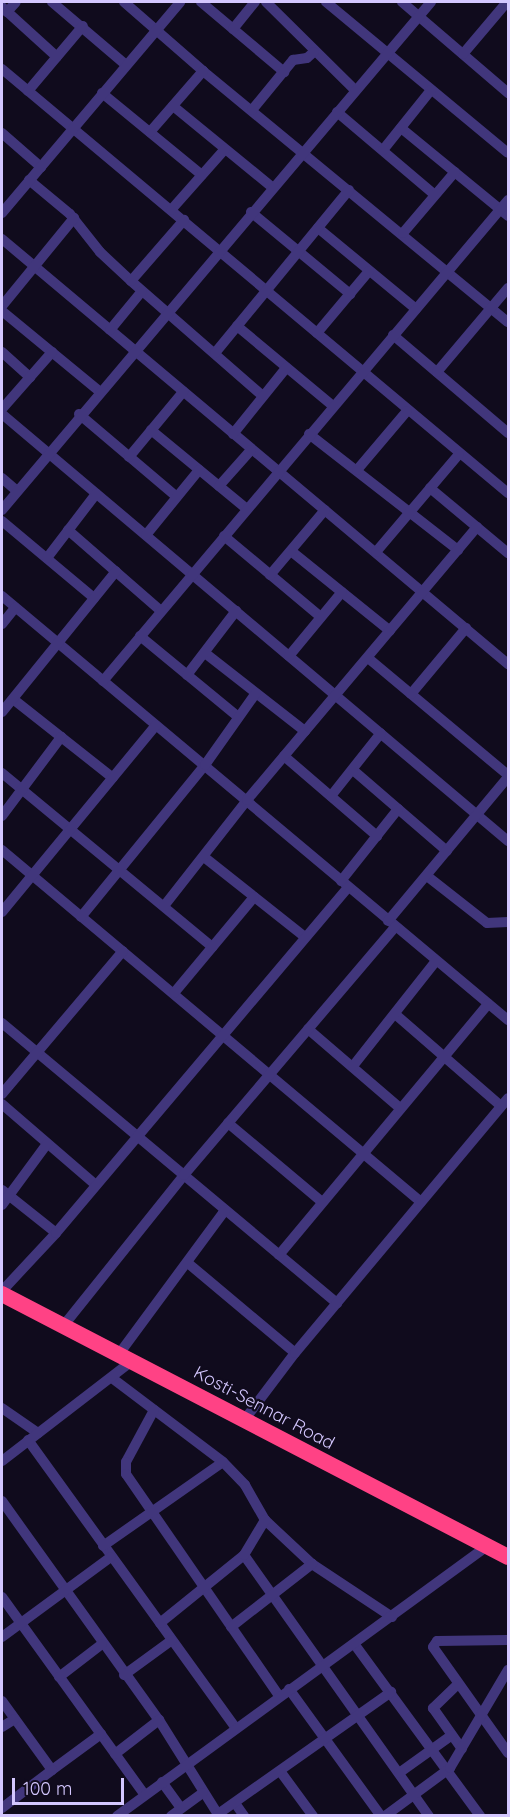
<!DOCTYPE html>
<html>
<head>
<meta charset="utf-8">
<style>
	body { margin:0 }
	#map { position:relative; width:510px; height:1817px; overflow:hidden; background:#100b1d; font-family:Quicksand,sans-serif }
	div>[style] { position:absolute }
	[style*='--x'] { left:calc(var(--x)*1px); top:calc(var(--y)*1px); width:calc(var(--w)*1px); rotate:calc(var(--a)*1deg) }
	.minor>* { height:10px; margin:-5px; padding:0 5px; transform-origin:5px; border-radius:5px; background:#41367c }
	.highway>* { height:16px; margin:-8px; padding:0 8px; transform-origin:8px; border-radius:8px; background:#ff4285 }
	span { translate:-50% -50%; white-space:nowrap; text-align:center; line-height:1.15; -webkit-text-stroke:4.5px #100b1d; paint-order:stroke }
	.street-label { font-size:18px; color:#d4c7ff }
	.frame { position:absolute; inset:0; border:3px solid #d4c7ff; pointer-events:none }
	.scale { position:absolute; left:12px; top:1778px; width:112px; height:27px; box-sizing:border-box; border:3px solid #d4c7ff; border-top:0; padding-left:8px; font-size:18px; line-height:21px; white-space:nowrap; color:#d4c7ff; -webkit-text-stroke:4px #100b1d; paint-order:stroke }
</style>
</head>
<body>
<div id="map">
	<div class="minor">
		<i style="--x:52;--y:2;--w:97;--a:40.4"></i>
		<i style="--x:124;--y:2;--w:105;--a:41.1"></i>
		<i style="--x:203;--y:71;--w:395;--a:39.5"></i>
		<i style="--x:201;--y:2;--w:109;--a:40.1"></i>
		<i style="--x:266;--y:2;--w:125;--a:44.7"></i>
		<i style="--x:326;--y:2;--w:236;--a:39.7"></i>
		<i style="--x:402;--y:2;--w:140;--a:40.6"></i>
		<i style="--x:2;--y:7;--w:74;--a:42.3"></i>
		<i style="--x:7;--y:12;--w:13;--a:-48"></i>
		<i style="--x:233;--y:29;--w:35;--a:-51"></i>
		<i style="--x:463;--y:54;--w:68;--a:-49.8"></i>
		<i style="--x:2;--y:69;--w:660;--a:39.96"></i>
		<i style="--x:28;--y:91;--w:85;--a:-49.8"></i>
		<i style="--x:102;--y:93;--w:129;--a:39.4"></i>
		<i style="--x:173;--y:106;--w:128;--a:39.3"></i>
		<i style="--x:252;--y:110;--w:65;--a:-50.6"></i>
		<i style="--x:293;--y:60;--w:14;--a:-8"></i>
		<i style="--x:307;--y:58;--w:9;--a:-41"></i>
		<i style="--x:337;--y:112;--w:128;--a:40.3"></i>
		<i style="--x:401;--y:128;--w:139;--a:39.4"></i>
		<i style="--x:150;--y:132;--w:81;--a:-49"></i>
		<i style="--x:2;--y:133;--w:52;--a:41.1"></i>
		<i style="--x:383;--y:150;--w:77;--a:-51.3"></i>
		<i style="--x:29;--y:180;--w:53;--a:39.7"></i>
		<i style="--x:70;--y:214;--w:48;--a:51.7"></i>
		<i style="--x:100;--y:252;--w:42;--a:43.1"></i>
		<i style="--x:131;--y:281;--w:175;--a:41.1"></i>
		<i style="--x:171;--y:210;--w:81;--a:-48.5"></i>
		<i style="--x:251;--y:212;--w:129;--a:39.6"></i>
		<i style="--x:2;--y:213;--w:276;--a:-49.8"></i>
		<i style="--x:318;--y:228;--w:127;--a:39.6"></i>
		<i style="--x:403;--y:233;--w:80;--a:-49.6"></i>
		<i style="--x:2;--y:239;--w:661;--a:40.03"></i>
		<i style="--x:131;--y:281;--w:81;--a:-49"></i>
		<i style="--x:2;--y:306;--w:114;--a:-50.7"></i>
		<i style="--x:2;--y:311;--w:126;--a:39.5"></i>
		<i style="--x:237;--y:326;--w:125;--a:39.8"></i>
		<i style="--x:110;--y:330;--w:50;--a:-50.6"></i>
		<i style="--x:317;--y:333;--w:81;--a:-50"></i>
		<i style="--x:393;--y:335;--w:151;--a:40.4"></i>
		<i style="--x:2;--y:352;--w:38;--a:42"></i>
		<i style="--x:215;--y:353;--w:211;--a:-50.6"></i>
		<i style="--x:437;--y:372;--w:110;--a:-49.8"></i>
		<i style="--x:2;--y:409;--w:76;--a:-48.7"></i>
		<i style="--x:2;--y:414;--w:662;--a:40.16"></i>
		<i style="--x:79;--y:414;--w:128;--a:40.3"></i>
		<i style="--x:151;--y:430;--w:124;--a:39.5"></i>
		<i style="--x:233;--y:434;--w:85;--a:-51.2"></i>
		<i style="--x:309;--y:434;--w:189;--a:37.9"></i>
		<i style="--x:129;--y:457;--w:85;--a:-50.3"></i>
		<i style="--x:357;--y:470;--w:77;--a:-49.7"></i>
		<i style="--x:2;--y:478;--w:20;--a:41"></i>
		<i style="--x:219;--y:486;--w:48;--a:-48.4"></i>
		<i style="--x:430;--y:488;--w:102;--a:39.8"></i>
		<i style="--x:2;--y:510;--w:665;--a:-49.82"></i>
		<i style="--x:2;--y:521;--w:120;--a:39.9"></i>
		<i style="--x:68;--y:530;--w:123;--a:41.1"></i>
		<i style="--x:146;--y:535;--w:84;--a:-50.8"></i>
		<i style="--x:224;--y:536;--w:126;--a:39.9"></i>
		<i style="--x:291;--y:551;--w:127;--a:38.9"></i>
		<i style="--x:376;--y:552;--w:128;--a:-49.7"></i>
		<i style="--x:47;--y:558;--w:81;--a:-52.6"></i>
		<i style="--x:270;--y:575;--w:85;--a:-49.8"></i>
		<i style="--x:2;--y:596;--w:660;--a:39.96"></i>
		<i style="--x:2;--y:624;--w:21;--a:-51"></i>
		<i style="--x:140;--y:636;--w:126;--a:39.5"></i>
		<i style="--x:205;--y:653;--w:127;--a:38"></i>
		<i style="--x:289;--y:656;--w:83;--a:-50.4"></i>
		<i style="--x:368;--y:658;--w:182;--a:39.9"></i>
		<i style="--x:187;--y:675;--w:81;--a:-52.6"></i>
		<i style="--x:103;--y:681;--w:629;--a:-49.9"></i>
		<i style="--x:411;--y:694;--w:86;--a:-50.2"></i>
		<i style="--x:13;--y:699;--w:127;--a:38.3"></i>
		<i style="--x:2;--y:712;--w:181;--a:-51"></i>
		<i style="--x:284;--y:756;--w:123;--a:40.7"></i>
		<i style="--x:353;--y:770;--w:124;--a:40.8"></i>
		<i style="--x:2;--y:773;--w:273;--a:39.6"></i>
		<i style="--x:331;--y:796;--w:80;--a:-51.6"></i>
		<i style="--x:2;--y:816;--w:99;--a:-53.2"></i>
		<i style="--x:2;--y:850;--w:547;--a:40.03"></i>
		<i style="--x:204;--y:857;--w:129;--a:38.4"></i>
		<i style="--x:427;--y:876;--w:76;--a:38.1"></i>
		<i style="--x:487;--y:923;--w:21;--a:-3"></i>
		<i style="--x:341;--y:881;--w:92;--a:-51.6"></i>
		<i style="--x:164;--y:906;--w:135;--a:-51.9"></i>
		<i style="--x:247;--y:800;--w:357;--a:-49.9"></i>
		<i style="--x:2;--y:912;--w:242;--a:-50.5"></i>
		<i style="--x:81;--y:917;--w:196;--a:-50.8"></i>
		<i style="--x:205;--y:765;--w:88;--a:-54.7"></i>
		<i style="--x:388;--y:921;--w:187;--a:-50.2"></i>
		<i style="--x:174;--y:993;--w:125;--a:-50.2"></i>
		<i style="--x:395;--y:1014;--w:140;--a:41"></i>
		<i style="--x:2;--y:1023;--w:437;--a:39.9"></i>
		<i style="--x:308;--y:1029;--w:121;--a:40.7"></i>
		<i style="--x:353;--y:1066;--w:134;--a:-51.7"></i>
		<i style="--x:2;--y:1094;--w:187;--a:-49.8"></i>
		<i style="--x:2;--y:1104;--w:124;--a:40.8"></i>
		<i style="--x:228;--y:1123;--w:123;--a:40"></i>
		<i style="--x:2;--y:1190;--w:69;--a:38.5"></i>
		<i style="--x:2;--y:1205;--w:76;--a:-53.6"></i>
		<i style="--x:279;--y:1255;--w:327;--a:-50.2"></i>
		<i style="--x:189;--y:1264;--w:138;--a:40"></i>
		<i style="--x:2;--y:1291;--w:79;--a:-47"></i>
		<i style="--x:56;--y:1233;--w:453;--a:-49.8"></i>
		<i style="--x:64;--y:1325;--w:192;--a:-51.3"></i>
		<i style="--x:184;--y:1175;--w:326;--a:-49.6"></i>
		<i style="--x:119;--y:1354;--w:179;--a:-53.6"></i>
		<i style="--x:112;--y:1378;--w:139;--a:37.1"></i>
		<i style="--x:223;--y:1462;--w:32;--a:46"></i>
		<i style="--x:245;--y:1485;--w:40;--a:60.3"></i>
		<i style="--x:265;--y:1520;--w:64;--a:43.1"></i>
		<i style="--x:312;--y:1564;--w:96;--a:33.5"></i>
		<i style="--x:2;--y:1408;--w:44;--a:34.8"></i>
		<i style="--x:154;--y:1410;--w:59;--a:118.3"></i>
		<i style="--x:126;--y:1462;--w:12;--a:90"></i>
		<i style="--x:126;--y:1474;--w:270;--a:55.4"></i>
		<i style="--x:245;--y:1419;--w:83;--a:-52.9"></i>
		<i style="--x:295;--y:1353;--w:332;--a:-50.1"></i>
		<i style="--x:28;--y:1440;--w:355;--a:54.2"></i>
		<i style="--x:2;--y:1461;--w:164;--a:-37.6"></i>
		<i style="--x:2;--y:1501;--w:269;--a:54.4"></i>
		<i style="--x:159;--y:1720;--w:113;--a:58"></i>
		<i style="--x:103;--y:1546;--w:146;--a:-35"></i>
		<i style="--x:244;--y:1555;--w:320;--a:54.7"></i>
		<i style="--x:2;--y:1597;--w:244;--a:54.2"></i>
		<i style="--x:160;--y:1623;--w:108;--a:-39"></i>
		<i style="--x:244;--y:1555;--w:41;--a:-59"></i>
		<i style="--x:231;--y:1627;--w:103;--a:-37.9"></i>
		<i style="--x:2;--y:1637;--w:135;--a:-36.3"></i>
		<i style="--x:508;--y:1640;--w:71;--a:179.2"></i>
		<i style="--x:437;--y:1641;--w:7;--a:124"></i>
		<i style="--x:433;--y:1647;--w:130;--a:54.7"></i>
		<i style="--x:355;--y:1645;--w:212;--a:53.8"></i>
		<i style="--x:124;--y:1675;--w:59;--a:-36.1"></i>
		<i style="--x:59;--y:1677;--w:54;--a:-37.5"></i>
		<i style="--x:458;--y:1684;--w:35;--a:136"></i>
		<i style="--x:433;--y:1708;--w:50;--a:54.7"></i>
		<i style="--x:289;--y:1689;--w:157;--a:54.1"></i>
		<i style="--x:2;--y:1701;--w:85;--a:54.1"></i>
		<i style="--x:52;--y:1770;--w:61;--a:-36.3"></i>
		<i style="--x:2;--y:1727;--w:15;--a:-32"></i>
		<i style="--x:115;--y:1754;--w:56;--a:-37.7"></i>
		<i style="--x:280;--y:1771;--w:56;--a:53.7"></i>
		<i style="--x:399;--y:1773;--w:65;--a:-35.6"></i>
		<i style="--x:162;--y:1782;--w:32;--a:54"></i>
		<i style="--x:235;--y:1803;--w:16;--a:55"></i>
		<i style="--x:2;--y:1808;--w:63;--a:-37.2"></i>
		<i style="--x:218;--y:1814;--w:212;--a:-35.2"></i>
		<i style="--x:117;--y:1816;--w:458;--a:-36.1"></i>
		<i style="--x:171;--y:1816;--w:39;--a:-36"></i>
		<i style="--x:385;--y:1816;--w:81;--a:-36.4"></i>
		<i style="--x:450;--y:1768;--w:114;--a:-59.4"></i>
	</div>
	<div class="highway">
		<i style="--x:2;--y:1294;--w:570;--a:27.46"></i>
	</div>
	<div class="street-label">
		<span style="left:264px;top:1408px;rotate:28deg">Kosti-Sennar Road</span>
	</div>
	<div class="frame"></div>
	<div class="scale">100 m</div>
</div>
</body>
</html>
